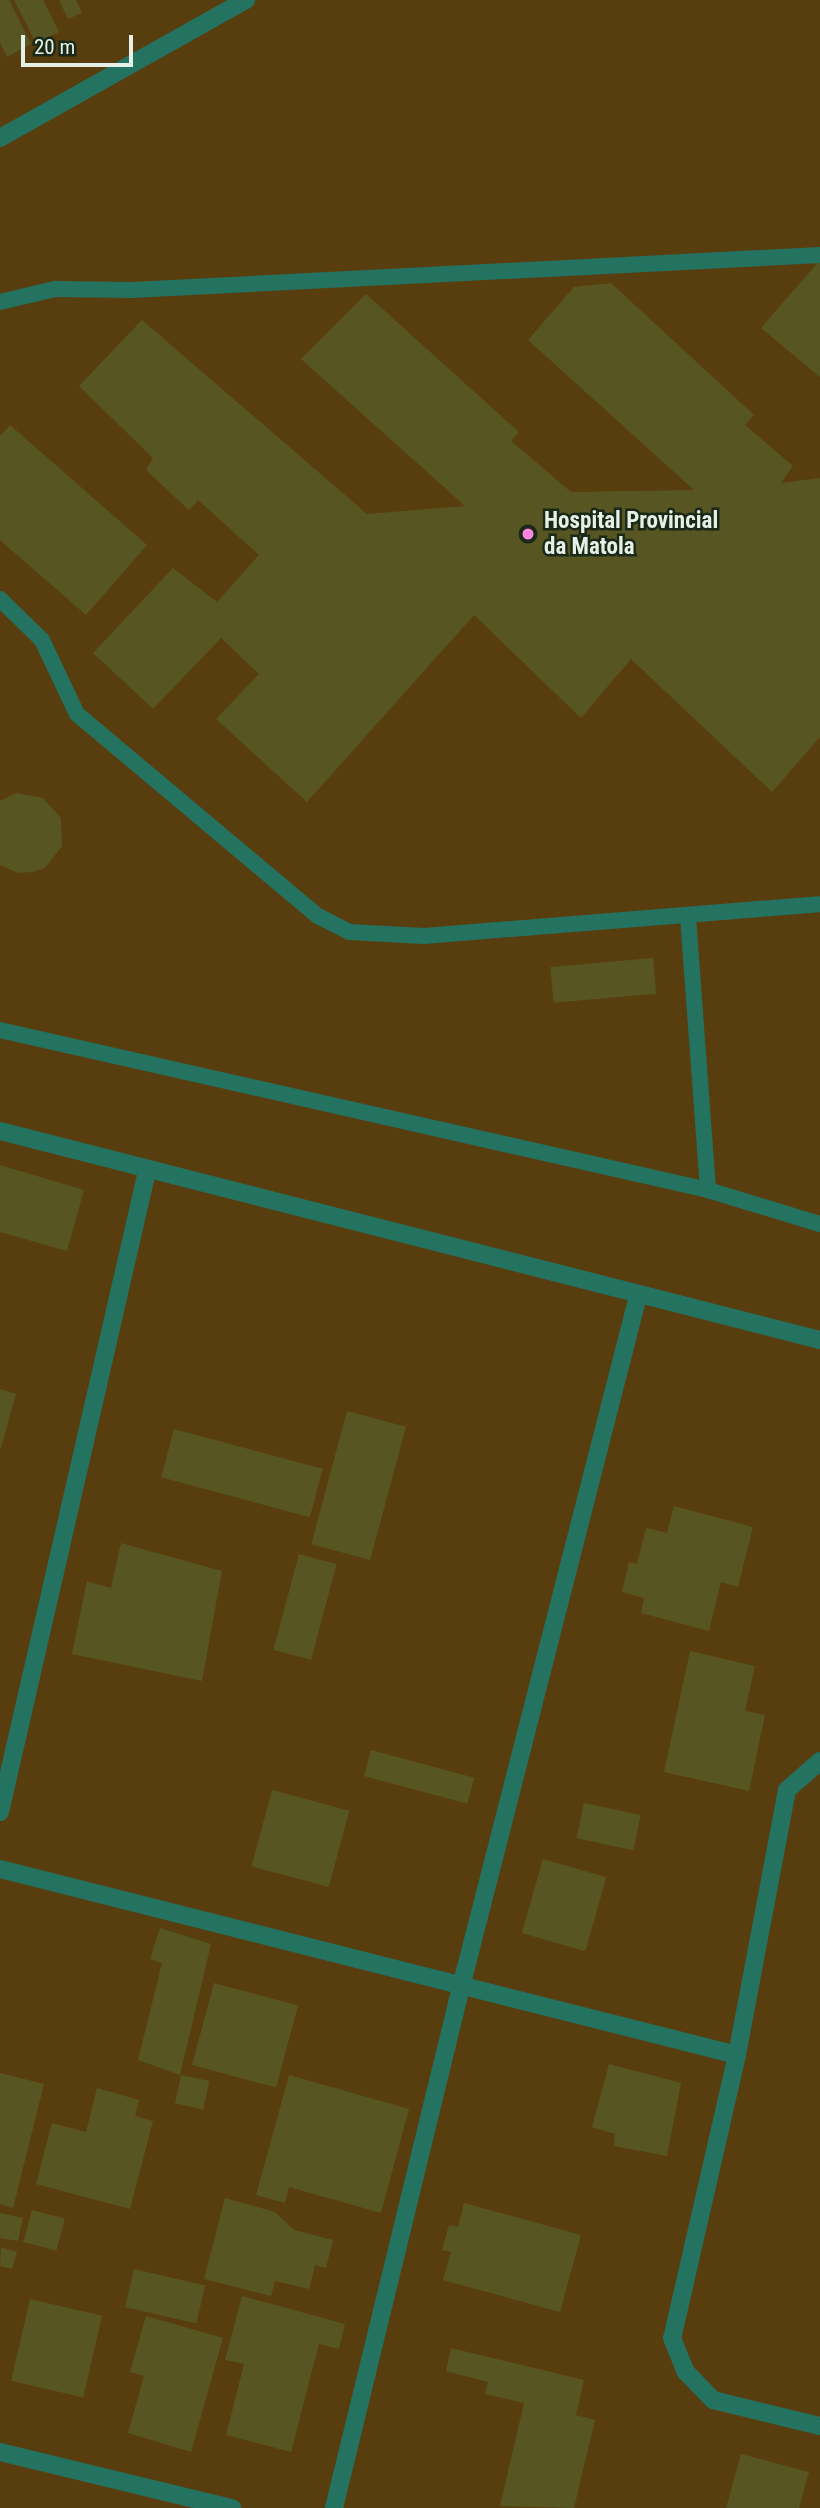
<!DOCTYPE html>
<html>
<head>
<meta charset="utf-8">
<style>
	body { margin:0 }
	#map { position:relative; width:820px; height:2508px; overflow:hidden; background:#1a2818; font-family:"Roboto Condensed",sans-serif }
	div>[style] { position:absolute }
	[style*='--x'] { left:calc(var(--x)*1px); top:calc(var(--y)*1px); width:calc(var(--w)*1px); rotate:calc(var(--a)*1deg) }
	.green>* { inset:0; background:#583d0f; transform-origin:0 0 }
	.building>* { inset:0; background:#575622; transform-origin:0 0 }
	.service>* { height:16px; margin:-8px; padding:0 8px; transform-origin:8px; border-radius:8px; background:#247361 }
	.minor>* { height:18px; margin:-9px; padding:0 9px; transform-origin:9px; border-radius:9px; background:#247361 }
	.dots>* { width:19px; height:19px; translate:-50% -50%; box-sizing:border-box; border:4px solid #1a2818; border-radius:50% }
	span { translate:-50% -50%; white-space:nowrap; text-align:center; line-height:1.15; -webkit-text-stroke:5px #1a2818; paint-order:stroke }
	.poi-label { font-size:23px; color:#e7f0e5; font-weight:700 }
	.left { translate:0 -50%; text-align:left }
	.scale { position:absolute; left:21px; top:35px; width:112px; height:32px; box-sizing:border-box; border:4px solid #e7f0e5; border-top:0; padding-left:9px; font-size:21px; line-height:24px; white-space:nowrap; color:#e7f0e5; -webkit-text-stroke:5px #1a2818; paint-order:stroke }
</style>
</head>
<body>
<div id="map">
	<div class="green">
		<i style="left:0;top:0;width:820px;height:2508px"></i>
	</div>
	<div class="building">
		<i style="clip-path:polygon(0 0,9px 0,31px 44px,7px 57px,0 43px)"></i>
		<i style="clip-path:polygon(14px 0,43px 0,59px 32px,36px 43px)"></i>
		<i style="clip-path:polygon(59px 0,76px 0,82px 13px,68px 19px)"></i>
		<i style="clip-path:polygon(820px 260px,820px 377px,761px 328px)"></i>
		<i style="clip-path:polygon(611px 283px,754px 415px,745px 425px,793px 466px,781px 483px,820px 478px,820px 737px,772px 792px,631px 659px,581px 718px,474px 615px,307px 802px,216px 719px,259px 674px,221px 638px,153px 709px,93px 653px,173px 568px,217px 602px,259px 555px,198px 500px,189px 510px,146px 470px,153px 458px,79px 386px,142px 320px,367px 514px,465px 506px,301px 359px,366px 294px,519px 432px,511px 441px,571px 492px,694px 490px,528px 340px,574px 287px)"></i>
		<i style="clip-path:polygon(10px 425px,147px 545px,86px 615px,0 540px,0 436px)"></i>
		<i style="clip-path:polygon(16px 793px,43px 798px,61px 818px,62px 846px,45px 868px,32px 872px,18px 873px,0 865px,0 801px)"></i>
		<i style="left:653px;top:958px;width:36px;height:103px;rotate:85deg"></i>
		<i style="clip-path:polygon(0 1165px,84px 1190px,67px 1251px,0 1232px)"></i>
		<i style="clip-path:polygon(0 1389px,16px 1394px,1px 1448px,0 1447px)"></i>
		<i style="left:347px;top:1411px;width:61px;height:138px;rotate:15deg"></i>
		<i style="left:174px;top:1429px;width:154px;height:50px;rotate:15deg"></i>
		<i style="clip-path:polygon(674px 1506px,753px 1527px,738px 1587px,721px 1582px,709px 1631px,641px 1613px,644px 1598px,622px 1592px,629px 1562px,637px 1564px,646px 1528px,667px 1533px)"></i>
		<i style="clip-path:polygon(121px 1543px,222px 1571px,202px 1681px,72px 1654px,87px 1581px,111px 1588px)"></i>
		<i style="left:299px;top:1554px;width:39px;height:99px;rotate:15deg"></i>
		<i style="clip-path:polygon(690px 1651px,755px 1666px,745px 1711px,765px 1715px,749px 1791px,664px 1772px)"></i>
		<i style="left:371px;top:1750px;width:107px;height:27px;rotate:15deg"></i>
		<i style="left:272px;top:1790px;width:80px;height:79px;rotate:15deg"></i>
		<i style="left:584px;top:1803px;width:58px;height:36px;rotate:12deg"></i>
		<i style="left:543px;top:1859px;width:66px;height:77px;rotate:16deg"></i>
		<i style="clip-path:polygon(160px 1928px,211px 1944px,180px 2075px,138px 2060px,162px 1963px,150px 1959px)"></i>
		<i style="left:214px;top:1983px;width:87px;height:85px;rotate:15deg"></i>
		<i style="clip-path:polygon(609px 2064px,681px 2083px,667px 2156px,614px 2146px,615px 2134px,592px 2127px)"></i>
		<i style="clip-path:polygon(0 2073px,44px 2084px,13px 2208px,0 2204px)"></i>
		<i style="left:181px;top:2075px;width:29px;height:29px;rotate:12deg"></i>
		<i style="clip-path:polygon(289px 2075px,409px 2109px,381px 2213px,289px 2187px,285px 2203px,256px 2195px)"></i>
		<i style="clip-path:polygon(97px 2088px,139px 2100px,135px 2116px,153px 2121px,130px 2209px,36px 2184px,52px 2123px,86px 2132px)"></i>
		<i style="clip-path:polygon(225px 2198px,275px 2212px,294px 2230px,333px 2240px,326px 2268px,315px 2265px,309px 2289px,275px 2281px,271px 2296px,204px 2279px)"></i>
		<i style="clip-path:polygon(464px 2203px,581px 2235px,560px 2312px,443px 2280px,451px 2252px,442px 2250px,449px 2225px,458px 2227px)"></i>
		<i style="left:32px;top:2210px;width:34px;height:33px;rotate:15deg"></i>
		<i style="clip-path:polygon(0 2213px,23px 2218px,18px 2241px,0 2238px)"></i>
		<i style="clip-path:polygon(1px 2247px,17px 2252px,12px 2269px,0 2266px)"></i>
		<i style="left:134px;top:2269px;width:73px;height:39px;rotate:13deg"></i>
		<i style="clip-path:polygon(242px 2296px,345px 2324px,339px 2349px,319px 2344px,291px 2452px,226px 2435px,244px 2364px,225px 2360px)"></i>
		<i style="left:30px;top:2299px;width:74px;height:84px;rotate:13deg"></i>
		<i style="clip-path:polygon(146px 2316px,223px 2338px,191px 2452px,128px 2433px,144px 2376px,130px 2372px)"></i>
		<i style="clip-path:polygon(451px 2348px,584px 2380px,576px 2415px,595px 2420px,574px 2508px,500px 2506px,524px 2403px,485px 2394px,488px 2382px,446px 2371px)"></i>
		<i style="clip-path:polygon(741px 2454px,809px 2472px,799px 2508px,726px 2508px)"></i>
	</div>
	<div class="service">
		<i style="--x:0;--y:302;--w:57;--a:-13.3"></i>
		<i style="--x:55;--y:289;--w:77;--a:0.7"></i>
		<i style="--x:132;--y:290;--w:689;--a:-2.91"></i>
		<i style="--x:0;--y:599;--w:59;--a:44.3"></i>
		<i style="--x:42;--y:640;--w:82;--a:64.7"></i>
		<i style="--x:77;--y:714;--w:314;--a:40"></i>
		<i style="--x:318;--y:916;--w:35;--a:27"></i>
		<i style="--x:349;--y:932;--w:75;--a:3.1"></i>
		<i style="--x:424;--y:936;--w:397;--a:-4.6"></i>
		<i style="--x:688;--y:917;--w:274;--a:85.8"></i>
		<i style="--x:0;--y:1030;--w:726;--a:12.73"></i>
		<i style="--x:708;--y:1190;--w:117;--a:16.9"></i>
	</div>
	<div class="minor">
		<i style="--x:0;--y:138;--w:282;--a:-29.3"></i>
		<i style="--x:0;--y:1131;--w:846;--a:14.3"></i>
		<i style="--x:820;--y:1761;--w:44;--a:138.7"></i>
		<i style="--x:787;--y:1790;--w:270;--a:100.7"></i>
		<i style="--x:737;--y:2055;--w:290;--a:102.9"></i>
		<i style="--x:672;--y:2338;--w:37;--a:68"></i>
		<i style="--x:686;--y:2372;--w:39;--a:46"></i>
		<i style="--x:713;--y:2400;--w:110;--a:13.7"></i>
		<i style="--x:0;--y:1812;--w:658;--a:-77.08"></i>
		<i style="--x:0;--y:1869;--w:760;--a:14.16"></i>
		<i style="--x:0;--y:2452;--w:239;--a:13.6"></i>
		<i style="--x:334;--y:2508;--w:540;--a:-76.3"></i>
		<i style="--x:462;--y:1983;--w:709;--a:-75.63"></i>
	</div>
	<div class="dots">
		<i style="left:528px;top:534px;background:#fe85e0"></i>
	</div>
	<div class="poi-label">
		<span class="left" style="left:544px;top:534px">Hospital Provincial<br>da Matola</span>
	</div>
	<div class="scale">20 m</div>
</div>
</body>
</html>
